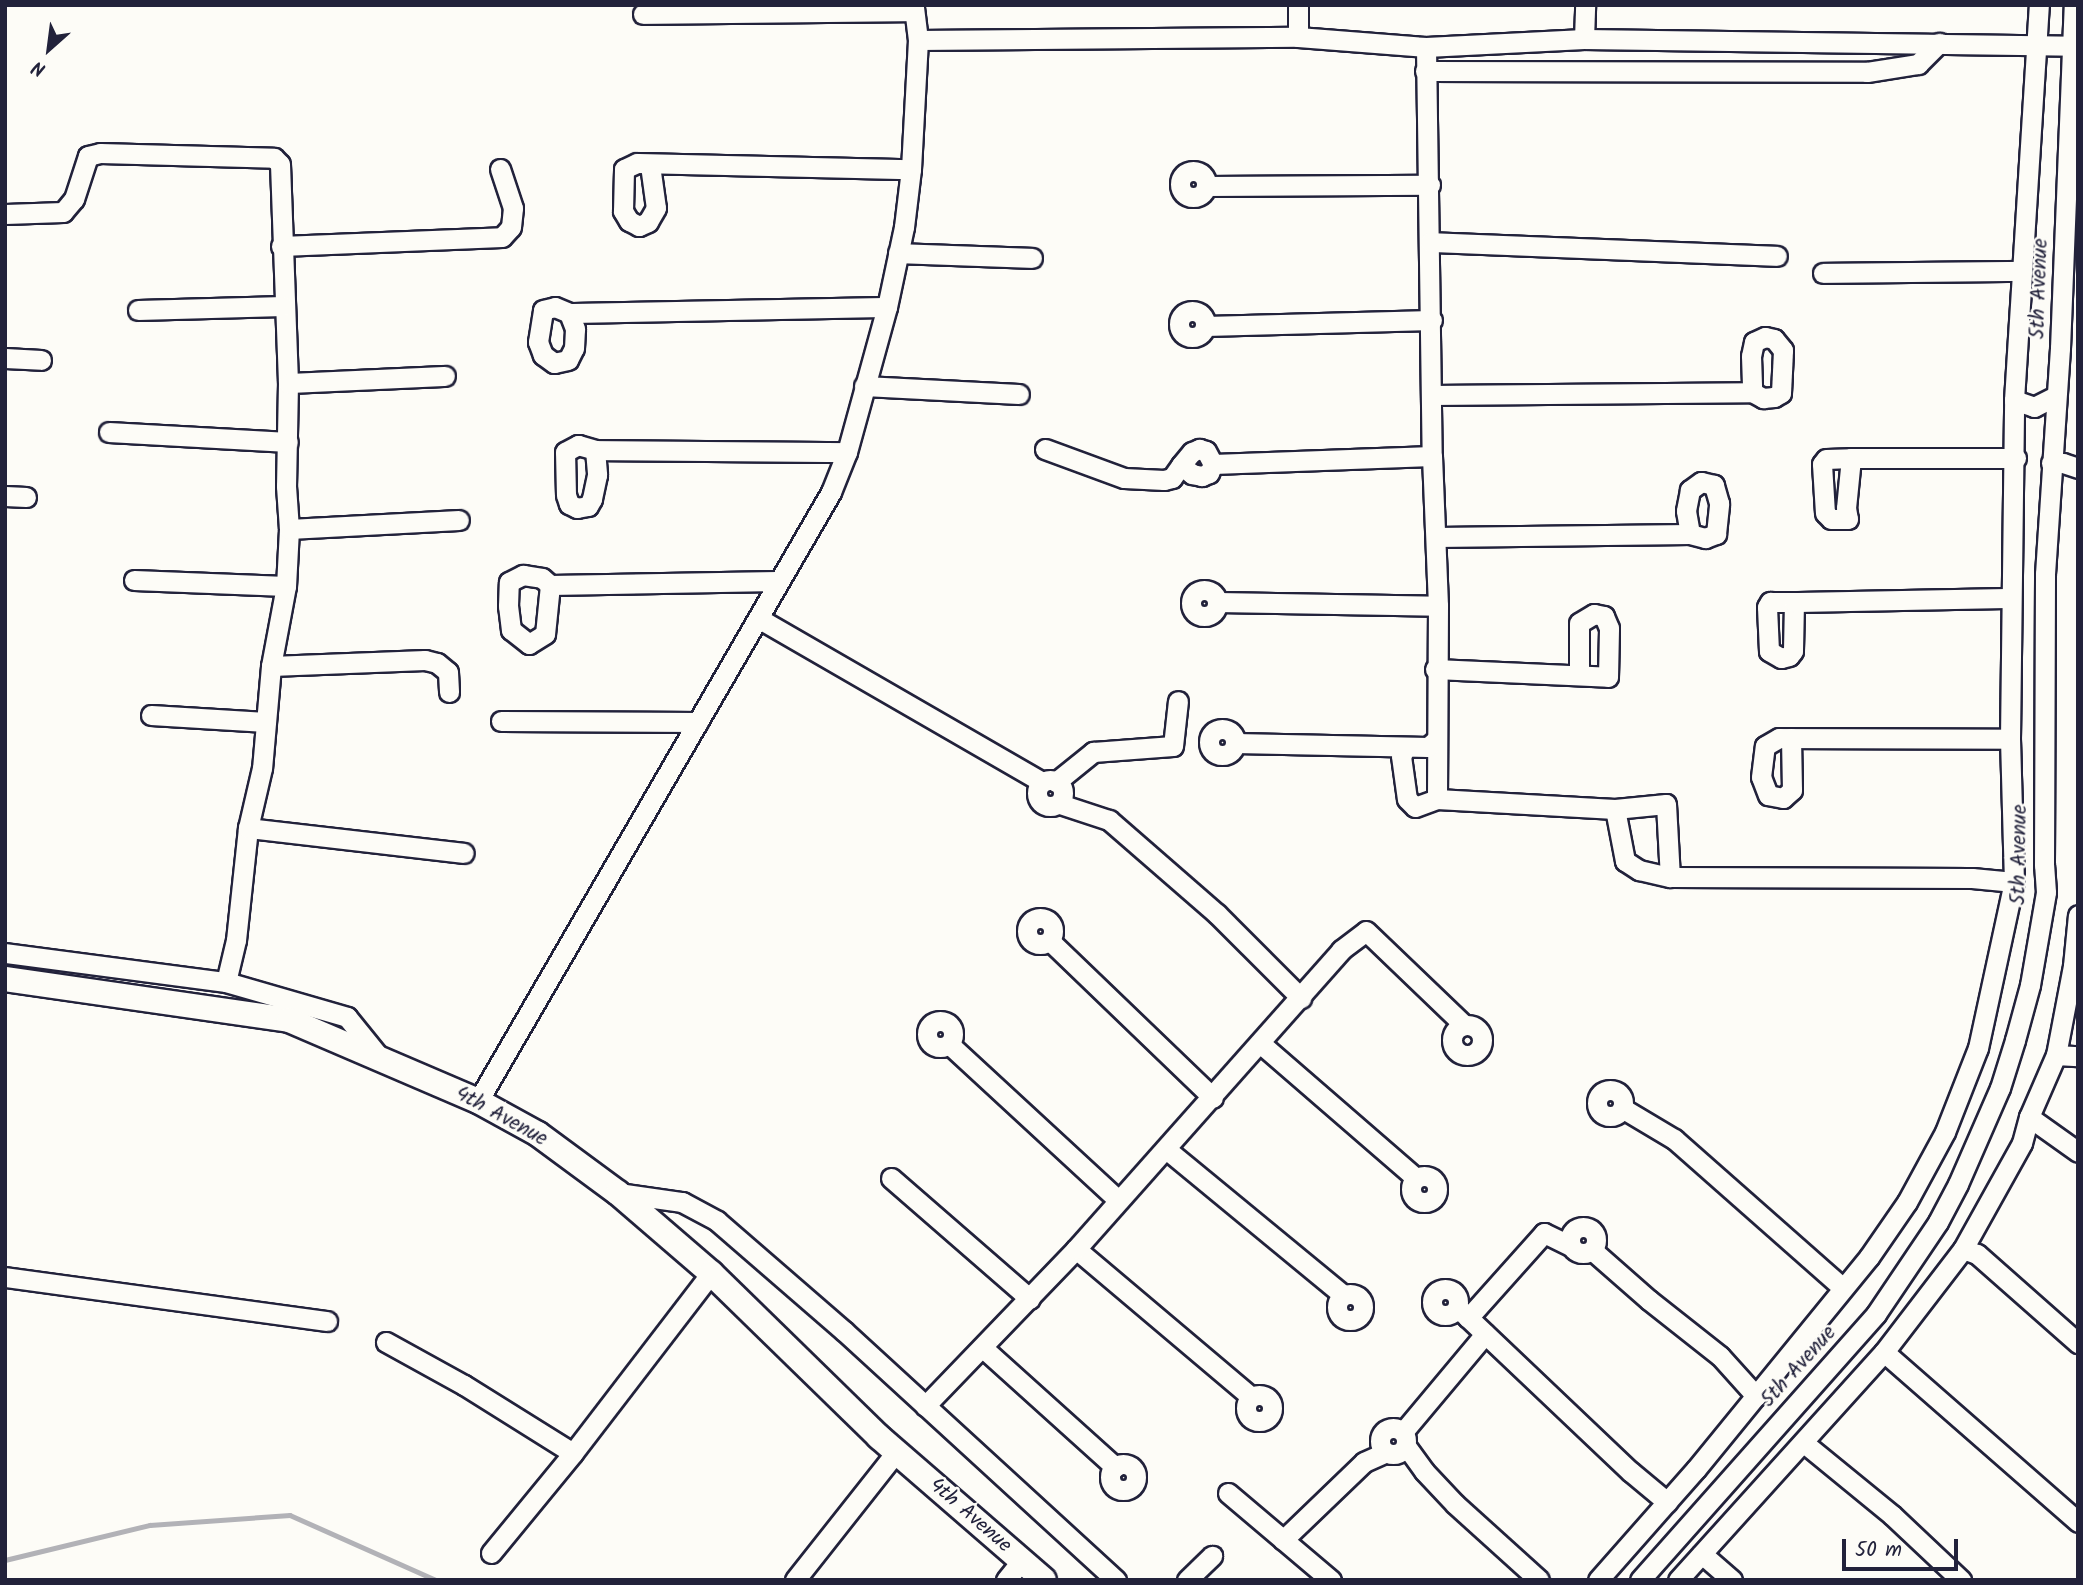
<!DOCTYPE html>
<html>
<head>
<meta charset="utf-8">
<style>
	body { margin:0 }
	#map { position:relative; width:2083px; height:1585px; overflow:hidden; background:#fdfcf7; font-family:Kalam,sans-serif }
	div>[style] { position:absolute }
	[style*='--x'] { left:calc(var(--x)*1px); top:calc(var(--y)*1px); width:calc(var(--w)*1px); rotate:calc(var(--a)*1deg) }
	.stream>* { height:4.5px; margin:-2.25px; padding:0 2.25px; transform-origin:2.25px; border-radius:2.25px; background:#b2b2b7 }
	.roads { filter:drop-shadow(2px 0 #22223b) drop-shadow(-2px 0 #22223b) drop-shadow(0 2px #22223b) drop-shadow(0 -2px #22223b) }
	.minor>* { height:19px; margin:-9.5px; padding:0 9.5px; transform-origin:9.5px; border-radius:9.5px; background:#fdfcf7 }
	.minor>.ring { margin:-9.5px; padding:0; box-sizing:content-box; background:none; border:19px solid #fdfcf7; border-radius:50% }
	.major>* { height:24px; margin:-12px; padding:0 12px; transform-origin:12px; border-radius:12px; background:#fdfcf7 }
	span { translate:-50% -50%; white-space:nowrap; text-align:center; line-height:1.15; -webkit-text-stroke:5px #fdfcf7; paint-order:stroke }
	.street-label { font-size:21px; color:#22223b }
	.frame { position:absolute; inset:0; border:7px solid #22223b; pointer-events:none }
	.north { position:absolute; left:14px; top:14px; width:70px; height:70px; -webkit-text-stroke:5px #fdfcf7; paint-order:stroke; rotate:208deg; font-size:19px; font-weight:700; line-height:28px; text-align:center; color:#22223b }
	.north::after { content:''; display:block; margin:auto; width:24px; height:32px; background:#22223b; clip-path:polygon(50% 0,100% 100%,50% 72%,0 100%) }
	.scale { position:absolute; left:1842px; top:1539px; width:116px; height:32px; box-sizing:border-box; border:4px solid #22223b; border-top:0; padding-left:9px; font-size:21px; line-height:24px; white-space:nowrap; color:#22223b; -webkit-text-stroke:5px #fdfcf7; paint-order:stroke }
</style>
</head>
<body>
<div id="map">
	<div class="stream">
		<i style="--x:5;--y:1560;--w:149;--a:-13.6"></i>
		<i style="--x:150;--y:1525;--w:140;--a:-4.1"></i>
		<i style="--x:290;--y:1515;--w:160;--a:24"></i>
	</div>
	<div class="roads">
		<div class="minor">
			<i style="--x:643;--y:14;--w:271;--a:-0.6"></i>
			<i style="--x:1298;--y:37;--w:32;--a:-90"></i>
			<i style="--x:1584;--y:39;--w:34;--a:-88"></i>
			<i style="--x:918;--y:40;--w:380;--a:-0.5"></i>
			<i style="--x:1298;--y:37;--w:128;--a:4.5"></i>
			<i style="--x:1426;--y:47;--w:158;--a:-2.9"></i>
			<i style="--x:1584;--y:39;--w:490;--a:0.8"></i>
			<i style="--x:1426;--y:47;--w:409;--a:89.2"></i>
			<i style="--x:1432;--y:456;--w:150;--a:87.7"></i>
			<i style="--x:1438;--y:606;--w:193;--a:90.3"></i>
			<i style="--x:1425;--y:71;--w:442;--a:0.1"></i>
			<i style="--x:1867;--y:72;--w:52;--a:-8.9"></i>
			<i style="--x:1918;--y:64;--w:30;--a:-45"></i>
			<i style="--x:650;--y:165;--w:43;--a:82.1"></i>
			<i style="--x:656;--y:208;--w:16;--a:120"></i>
			<i style="--x:648;--y:222;--w:10;--a:156"></i>
			<i style="--x:639;--y:226;--w:11;--a:-153"></i>
			<i style="--x:629;--y:221;--w:12;--a:-121"></i>
			<i style="--x:623;--y:211;--w:42;--a:-88.6"></i>
			<i style="--x:624;--y:169;--w:14;--a:-25"></i>
			<i style="--x:637;--y:163;--w:274;--a:1.3"></i>
			<i class="ring" style="left:1180px;top:171px;width:7px;height:7px"></i>
			<i style="--x:1207;--y:186;--w:223;--a:-0.3"></i>
			<i style="--x:5;--y:214;--w:58;--a:-2"></i>
			<i style="--x:63;--y:212;--w:17;--a:-50"></i>
			<i style="--x:74;--y:199;--w:45;--a:-72"></i>
			<i style="--x:88;--y:156;--w:12;--a:-14"></i>
			<i style="--x:100;--y:153;--w:174;--a:1.6"></i>
			<i style="--x:274;--y:158;--w:8;--a:45"></i>
			<i style="--x:280;--y:164;--w:219;--a:87.9"></i>
			<i style="--x:288;--y:383;--w:103;--a:91.1"></i>
			<i style="--x:286;--y:486;--w:43;--a:86"></i>
			<i style="--x:289;--y:529;--w:57;--a:93"></i>
			<i style="--x:286;--y:586;--w:81;--a:100.6"></i>
			<i style="--x:271;--y:666;--w:102;--a:95"></i>
			<i style="--x:262;--y:768;--w:62;--a:103.1"></i>
			<i style="--x:248;--y:828;--w:113;--a:96.1"></i>
			<i style="--x:236;--y:940;--w:43;--a:103.4"></i>
			<i style="--x:1430;--y:242;--w:347;--a:2.3"></i>
			<i style="--x:281;--y:246;--w:221;--a:-2.3"></i>
			<i style="--x:502;--y:237;--w:13;--a:-48"></i>
			<i style="--x:511;--y:227;--w:19;--a:-84"></i>
			<i style="--x:513;--y:208;--w:41;--a:-108.4"></i>
			<i style="--x:898;--y:253;--w:134;--a:2.1"></i>
			<i style="--x:1823;--y:273;--w:199;--a:-0.6"></i>
			<i style="--x:138;--y:310;--w:145;--a:-1.6"></i>
			<i class="ring" style="left:1179px;top:311px;width:7px;height:7px"></i>
			<i style="--x:569;--y:313;--w:17;--a:69"></i>
			<i style="--x:575;--y:329;--w:19;--a:93"></i>
			<i style="--x:574;--y:348;--w:13;--a:117"></i>
			<i style="--x:568;--y:360;--w:14;--a:168"></i>
			<i style="--x:554;--y:363;--w:14;--a:-144"></i>
			<i style="--x:543;--y:355;--w:14;--a:-111"></i>
			<i style="--x:538;--y:342;--w:32;--a:-81"></i>
			<i style="--x:543;--y:310;--w:12;--a:-14"></i>
			<i style="--x:555;--y:307;--w:15;--a:23"></i>
			<i style="--x:569;--y:313;--w:318;--a:-1.1"></i>
			<i style="--x:1205;--y:326;--w:227;--a:-1.5"></i>
			<i style="--x:5;--y:358;--w:36;--a:3"></i>
			<i style="--x:288;--y:383;--w:157;--a:-2.6"></i>
			<i style="--x:864;--y:386;--w:155;--a:3"></i>
			<i style="--x:1431;--y:395;--w:321;--a:-0.5"></i>
			<i style="--x:1752;--y:392;--w:13;--a:29"></i>
			<i style="--x:1763;--y:398;--w:11;--a:-5"></i>
			<i style="--x:1774;--y:397;--w:8;--a:-30"></i>
			<i style="--x:1781;--y:393;--w:43;--a:-87.3"></i>
			<i style="--x:1783;--y:350;--w:14;--a:-129"></i>
			<i style="--x:1774;--y:339;--w:9;--a:-167"></i>
			<i style="--x:1765;--y:337;--w:12;--a:156"></i>
			<i style="--x:1754;--y:342;--w:14;--a:102"></i>
			<i style="--x:1751;--y:356;--w:36;--a:88"></i>
			<i style="--x:2014;--y:400;--w:21;--a:19"></i>
			<i style="--x:2034;--y:407;--w:25;--a:-27"></i>
			<i style="--x:109;--y:432;--w:179;--a:3.2"></i>
			<i style="--x:1045;--y:449;--w:84;--a:20.2"></i>
			<i style="--x:1124;--y:478;--w:40;--a:2.9"></i>
			<i style="--x:1164;--y:480;--w:8;--a:-14"></i>
			<i style="--x:1172;--y:478;--w:16;--a:-55"></i>
			<i style="--x:1199;--y:449;--w:7;--a:16"></i>
			<i style="--x:1206;--y:451;--w:15;--a:62"></i>
			<i style="--x:1213;--y:464;--w:10;--a:114"></i>
			<i style="--x:1209;--y:473;--w:8;--a:157"></i>
			<i style="--x:1202;--y:476;--w:10;--a:-169"></i>
			<i style="--x:1192;--y:474;--w:14;--a:-141"></i>
			<i style="--x:1181;--y:465;--w:17;--a:-50"></i>
			<i style="--x:1192;--y:452;--w:8;--a:-23"></i>
			<i style="--x:595;--y:450;--w:25;--a:85"></i>
			<i style="--x:597;--y:475;--w:25;--a:102"></i>
			<i style="--x:592;--y:499;--w:8;--a:120"></i>
			<i style="--x:588;--y:506;--w:11;--a:170"></i>
			<i style="--x:577;--y:508;--w:9;--a:-153"></i>
			<i style="--x:569;--y:504;--w:9;--a:-108"></i>
			<i style="--x:566;--y:495;--w:43;--a:-91.3"></i>
			<i style="--x:565;--y:452;--w:15;--a:-28"></i>
			<i style="--x:578;--y:445;--w:18;--a:16"></i>
			<i style="--x:595;--y:450;--w:252;--a:0.5"></i>
			<i style="--x:1851;--y:458;--w:50;--a:95.7"></i>
			<i style="--x:1846;--y:508;--w:11;--a:80"></i>
			<i style="--x:1848;--y:519;--w:17;--a:180"></i>
			<i style="--x:1831;--y:519;--w:8;--a:-135"></i>
			<i style="--x:1825;--y:513;--w:49;--a:-93.5"></i>
			<i style="--x:1822;--y:464;--w:6;--a:-51"></i>
			<i style="--x:1826;--y:459;--w:25;--a:-2"></i>
			<i style="--x:1851;--y:458;--w:165;--a:0"></i>
			<i style="--x:2051;--y:463;--w:12;--a:0"></i>
			<i style="--x:2063;--y:463;--w:16;--a:18"></i>
			<i style="--x:1213;--y:464;--w:219;--a:-2.1"></i>
			<i style="--x:5;--y:496;--w:21;--a:3"></i>
			<i style="--x:289;--y:529;--w:170;--a:-3"></i>
			<i style="--x:1436;--y:537;--w:254;--a:-0.7"></i>
			<i style="--x:1690;--y:534;--w:16;--a:15"></i>
			<i style="--x:1705;--y:538;--w:12;--a:-20"></i>
			<i style="--x:1716;--y:534;--w:31;--a:-84"></i>
			<i style="--x:1719;--y:503;--w:19;--a:-106"></i>
			<i style="--x:1714;--y:485;--w:13;--a:-167"></i>
			<i style="--x:1701;--y:482;--w:14;--a:144"></i>
			<i style="--x:1690;--y:490;--w:21;--a:101"></i>
			<i style="--x:1686;--y:511;--w:23;--a:80"></i>
			<i style="--x:134;--y:580;--w:152;--a:2.3"></i>
			<i style="--x:550;--y:585;--w:49;--a:95.8"></i>
			<i style="--x:545;--y:634;--w:19;--a:148"></i>
			<i style="--x:529;--y:644;--w:23;--a:-142"></i>
			<i style="--x:511;--y:630;--w:24;--a:-97"></i>
			<i style="--x:508;--y:606;--w:24;--a:-88"></i>
			<i style="--x:509;--y:582;--w:16;--a:-27"></i>
			<i style="--x:523;--y:575;--w:19;--a:9"></i>
			<i style="--x:542;--y:578;--w:11;--a:41"></i>
			<i style="--x:550;--y:585;--w:227;--a:-1"></i>
			<i class="ring" style="left:1191px;top:590px;width:7px;height:7px"></i>
			<i style="--x:1217;--y:602;--w:221;--a:1"></i>
			<i style="--x:1770;--y:602;--w:24;--a:0"></i>
			<i style="--x:1794;--y:602;--w:49;--a:91.2"></i>
			<i style="--x:1793;--y:651;--w:6;--a:129"></i>
			<i style="--x:1789;--y:656;--w:8;--a:166"></i>
			<i style="--x:1781;--y:658;--w:14;--a:-150"></i>
			<i style="--x:1769;--y:651;--w:44;--a:-92.6"></i>
			<i style="--x:1767;--y:607;--w:6;--a:-59"></i>
			<i style="--x:1794;--y:602;--w:216;--a:-1.1"></i>
			<i style="--x:758;--y:618;--w:328;--a:30"></i>
			<i style="--x:271;--y:666;--w:154;--a:-2.2"></i>
			<i style="--x:425;--y:660;--w:12;--a:14"></i>
			<i style="--x:437;--y:663;--w:14;--a:39"></i>
			<i style="--x:448;--y:672;--w:20;--a:87"></i>
			<i style="--x:1435;--y:669;--w:173;--a:2.6"></i>
			<i style="--x:1608;--y:677;--w:49;--a:-88.8"></i>
			<i style="--x:1609;--y:628;--w:13;--a:-113"></i>
			<i style="--x:1604;--y:616;--w:10;--a:-169"></i>
			<i style="--x:1594;--y:614;--w:17;--a:149"></i>
			<i style="--x:1579;--y:623;--w:51;--a:90"></i>
			<i style="--x:151;--y:715;--w:115;--a:3.5"></i>
			<i style="--x:501;--y:721;--w:197;--a:0.3"></i>
			<i class="ring" style="left:1209px;top:729px;width:7px;height:7px"></i>
			<i style="--x:1791;--y:738;--w:52;--a:88.9"></i>
			<i style="--x:1792;--y:790;--w:12;--a:138"></i>
			<i style="--x:1783;--y:798;--w:15;--a:-169"></i>
			<i style="--x:1768;--y:795;--w:19;--a:-111"></i>
			<i style="--x:1761;--y:777;--w:31;--a:-83"></i>
			<i style="--x:1765;--y:746;--w:16;--a:-30"></i>
			<i style="--x:1779;--y:738;--w:231;--a:0.2"></i>
			<i style="--x:1235;--y:743;--w:193;--a:1.2"></i>
			<i style="--x:1428;--y:747;--w:12;--a:-42"></i>
			<i style="--x:1406;--y:747;--w:10;--a:119"></i>
			<i style="--x:1401;--y:756;--w:43;--a:82.1"></i>
			<i style="--x:1407;--y:799;--w:11;--a:45"></i>
			<i style="--x:1415;--y:807;--w:23;--a:-20"></i>
			<i style="--x:1437;--y:799;--w:178;--a:3.2"></i>
			<i style="--x:1615;--y:809;--w:51;--a:-5.6"></i>
			<i style="--x:1666;--y:804;--w:73;--a:86.9"></i>
			<i class="ring" style="left:1037px;top:780px;width:7px;height:7px"></i>
			<i style="--x:1056;--y:782;--w:48;--a:-39"></i>
			<i style="--x:1093;--y:752;--w:80;--a:-4.3"></i>
			<i style="--x:1173;--y:746;--w:45;--a:-83.7"></i>
			<i style="--x:1060;--y:804;--w:52;--a:18.1"></i>
			<i style="--x:1109;--y:820;--w:143;--a:41"></i>
			<i style="--x:1217;--y:914;--w:119;--a:45"></i>
			<i style="--x:1615;--y:809;--w:53;--a:79.1"></i>
			<i style="--x:1625;--y:861;--w:17;--a:33"></i>
			<i style="--x:1639;--y:870;--w:32;--a:13"></i>
			<i style="--x:1670;--y:877;--w:302;--a:0.2"></i>
			<i style="--x:1972;--y:878;--w:42;--a:5.4"></i>
			<i style="--x:248;--y:828;--w:217;--a:6.6"></i>
			<i class="ring" style="left:1027px;top:918px;width:7px;height:7px"></i>
			<i style="--x:1050;--y:941;--w:226;--a:43.9"></i>
			<i style="--x:5;--y:953;--w:223;--a:7.5"></i>
			<i style="--x:226;--y:982;--w:126;--a:16.1"></i>
			<i style="--x:347;--y:1017;--w:54;--a:51"></i>
			<i class="ring" style="left:927px;top:1021px;width:7px;height:7px"></i>
			<i class="ring" style="left:1452px;top:1025px;width:11px;height:11px"></i>
			<i style="--x:1260;--y:1043;--w:206;--a:40.9"></i>
			<i style="--x:949;--y:1044;--w:229;--a:42.7"></i>
			<i style="--x:2056;--y:1055;--w:22;--a:3"></i>
			<i class="ring" style="left:1597px;top:1090px;width:7px;height:7px"></i>
			<i style="--x:478;--y:1101;--w:704;--a:-59.9"></i>
			<i style="--x:831;--y:492;--w:43;--a:-68.2"></i>
			<i style="--x:847;--y:452;--w:150;--a:-74.6"></i>
			<i style="--x:887;--y:307;--w:82;--a:-78"></i>
			<i style="--x:904;--y:227;--w:58;--a:-83.1"></i>
			<i style="--x:911;--y:169;--w:129;--a:-86.9"></i>
			<i style="--x:918;--y:40;--w:35;--a:-97"></i>
			<i style="--x:1622;--y:1108;--w:61;--a:30.8"></i>
			<i style="--x:1674;--y:1139;--w:225;--a:41.4"></i>
			<i style="--x:2029;--y:1117;--w:60;--a:35.5"></i>
			<i style="--x:1166;--y:1149;--w:229;--a:39.5"></i>
			<i class="ring" style="left:1411px;top:1176px;width:7px;height:7px"></i>
			<i style="--x:891;--y:1178;--w:184;--a:41"></i>
			<i style="--x:618;--y:1193;--w:65;--a:8"></i>
			<i style="--x:682;--y:1202;--w:40;--a:28"></i>
			<i style="--x:717;--y:1221;--w:168;--a:40.9"></i>
			<i style="--x:844;--y:1331;--w:369;--a:42.5"></i>
			<i class="ring" style="left:1570px;top:1227px;width:7px;height:7px"></i>
			<i style="--x:1076;--y:1249;--w:229;--a:40.2"></i>
			<i style="--x:1963;--y:1249;--w:15;--a:20"></i>
			<i style="--x:1977;--y:1254;--w:135;--a:41.4"></i>
			<i style="--x:1592;--y:1250;--w:76;--a:41.3"></i>
			<i style="--x:1649;--y:1300;--w:90;--a:38.3"></i>
			<i style="--x:1720;--y:1356;--w:54;--a:48"></i>
			<i style="--x:5;--y:1277;--w:325;--a:7.8"></i>
			<i class="ring" style="left:1432px;top:1289px;width:7px;height:7px"></i>
			<i class="ring" style="left:1337px;top:1294px;width:7px;height:7px"></i>
			<i style="--x:1458;--y:1308;--w:238;--a:43.5"></i>
			<i style="--x:1631;--y:1472;--w:47;--a:39.8"></i>
			<i style="--x:1468;--y:1318;--w:114;--a:-48.2"></i>
			<i style="--x:1544;--y:1233;--w:30;--a:26"></i>
			<i style="--x:386;--y:1342;--w:89;--a:28.9"></i>
			<i style="--x:464;--y:1385;--w:128;--a:32"></i>
			<i style="--x:983;--y:1348;--w:178;--a:42"></i>
			<i style="--x:1884;--y:1352;--w:258;--a:41.2"></i>
			<i class="ring" style="left:1246px;top:1395px;width:7px;height:7px"></i>
			<i style="--x:925;--y:1406;--w:218;--a:-46.1"></i>
			<i style="--x:1076;--y:1249;--w:400;--a:-48.4"></i>
			<i style="--x:1341;--y:950;--w:31;--a:-37"></i>
			<i style="--x:1366;--y:931;--w:136;--a:43.8"></i>
			<i class="ring" style="left:1380px;top:1428px;width:7px;height:7px"></i>
			<i style="--x:1403;--y:1432;--w:128;--a:-50.1"></i>
			<i style="--x:1804;--y:1443;--w:114;--a:39.3"></i>
			<i style="--x:1892;--y:1515;--w:95;--a:43.3"></i>
			<i style="--x:1406;--y:1446;--w:31;--a:54"></i>
			<i style="--x:1424;--y:1471;--w:45;--a:46.8"></i>
			<i style="--x:1455;--y:1504;--w:113;--a:42.1"></i>
			<i class="ring" style="left:1110px;top:1464px;width:7px;height:7px"></i>
			<i style="--x:1228;--y:1493;--w:135;--a:40.2"></i>
			<i style="--x:1283;--y:1540;--w:112;--a:-43.9"></i>
			<i style="--x:1364;--y:1462;--w:24;--a:-24"></i>
			<i style="--x:491;--y:1553;--w:129;--a:-50.6"></i>
			<i style="--x:573;--y:1453;--w:227;--a:-52.5"></i>
			<i style="--x:1702;--y:1554;--w:40;--a:41"></i>
			<i style="--x:795;--y:1580;--w:163;--a:-51.7"></i>
			<i style="--x:1006;--y:1580;--w:26;--a:-51"></i>
			<i style="--x:1187;--y:1580;--w:35;--a:-44"></i>
			<i style="--x:1598;--y:1580;--w:148;--a:-48.6"></i>
			<i style="--x:1696;--y:1469;--w:274;--a:-50.8"></i>
			<i style="--x:1869;--y:1257;--w:67;--a:-55.4"></i>
			<i style="--x:1907;--y:1202;--w:80;--a:-61.5"></i>
			<i style="--x:1945;--y:1132;--w:90;--a:-68.6"></i>
			<i style="--x:1978;--y:1048;--w:170;--a:-77.8"></i>
			<i style="--x:2014;--y:882;--w:143;--a:-91.6"></i>
			<i style="--x:2010;--y:739;--w:339;--a:-89.3"></i>
			<i style="--x:2014;--y:400;--w:396;--a:-86.4"></i>
			<i style="--x:1640;--y:1580;--w:356;--a:-48.4"></i>
			<i style="--x:1876;--y:1314;--w:111;--a:-56"></i>
			<i style="--x:1938;--y:1222;--w:43;--a:-62.2"></i>
			<i style="--x:1958;--y:1184;--w:105;--a:-66.4"></i>
			<i style="--x:2000;--y:1088;--w:50;--a:-72.6"></i>
			<i style="--x:2015;--y:1040;--w:57;--a:-74.7"></i>
			<i style="--x:2030;--y:985;--w:94;--a:-80.2"></i>
			<i style="--x:2046;--y:892;--w:27;--a:-94"></i>
			<i style="--x:2044;--y:865;--w:291;--a:-89.8"></i>
			<i style="--x:2045;--y:574;--w:226;--a:-86.2"></i>
			<i style="--x:2060;--y:348;--w:343;--a:-87.7"></i>
			<i style="--x:1678;--y:1580;--w:307;--a:-47.9"></i>
			<i style="--x:1884;--y:1352;--w:130;--a:-52.5"></i>
			<i style="--x:1963;--y:1249;--w:121;--a:-60.9"></i>
			<i style="--x:2022;--y:1143;--w:27;--a:-75"></i>
			<i style="--x:2029;--y:1117;--w:68;--a:-66.5"></i>
			<i style="--x:2056;--y:1055;--w:91;--a:-79.2"></i>
			<i style="--x:2073;--y:966;--w:51;--a:-84.4"></i>
		</div>
		<div class="major">
			<i style="--x:5;--y:979;--w:287;--a:8.2"></i>
			<i style="--x:289;--y:1020;--w:206;--a:23.2"></i>
			<i style="--x:478;--y:1101;--w:68;--a:28.8"></i>
			<i style="--x:538;--y:1134;--w:99;--a:36.4"></i>
			<i style="--x:618;--y:1193;--w:123;--a:40.7"></i>
			<i style="--x:711;--y:1273;--w:235;--a:44.3"></i>
			<i style="--x:879;--y:1437;--w:218;--a:40.9"></i>
		</div>
	</div>
	<div class="street-label">
		<span style="left:2040px;top:289px;rotate:-88deg">5th Avenue</span>
		<span style="left:2020px;top:855px;rotate:-89deg">5th Avenue</span>
		<span style="left:501px;top:1117px;rotate:29deg">4th Avenue</span>
		<span style="left:1799px;top:1367px;rotate:-48deg">5th Avenue</span>
		<span style="left:970px;top:1516px;rotate:41deg">4th Avenue</span>
	</div>
	<div class="frame"></div>
	<div class="north">N</div>
	<div class="scale">50 m</div>
</div>
</body>
</html>
